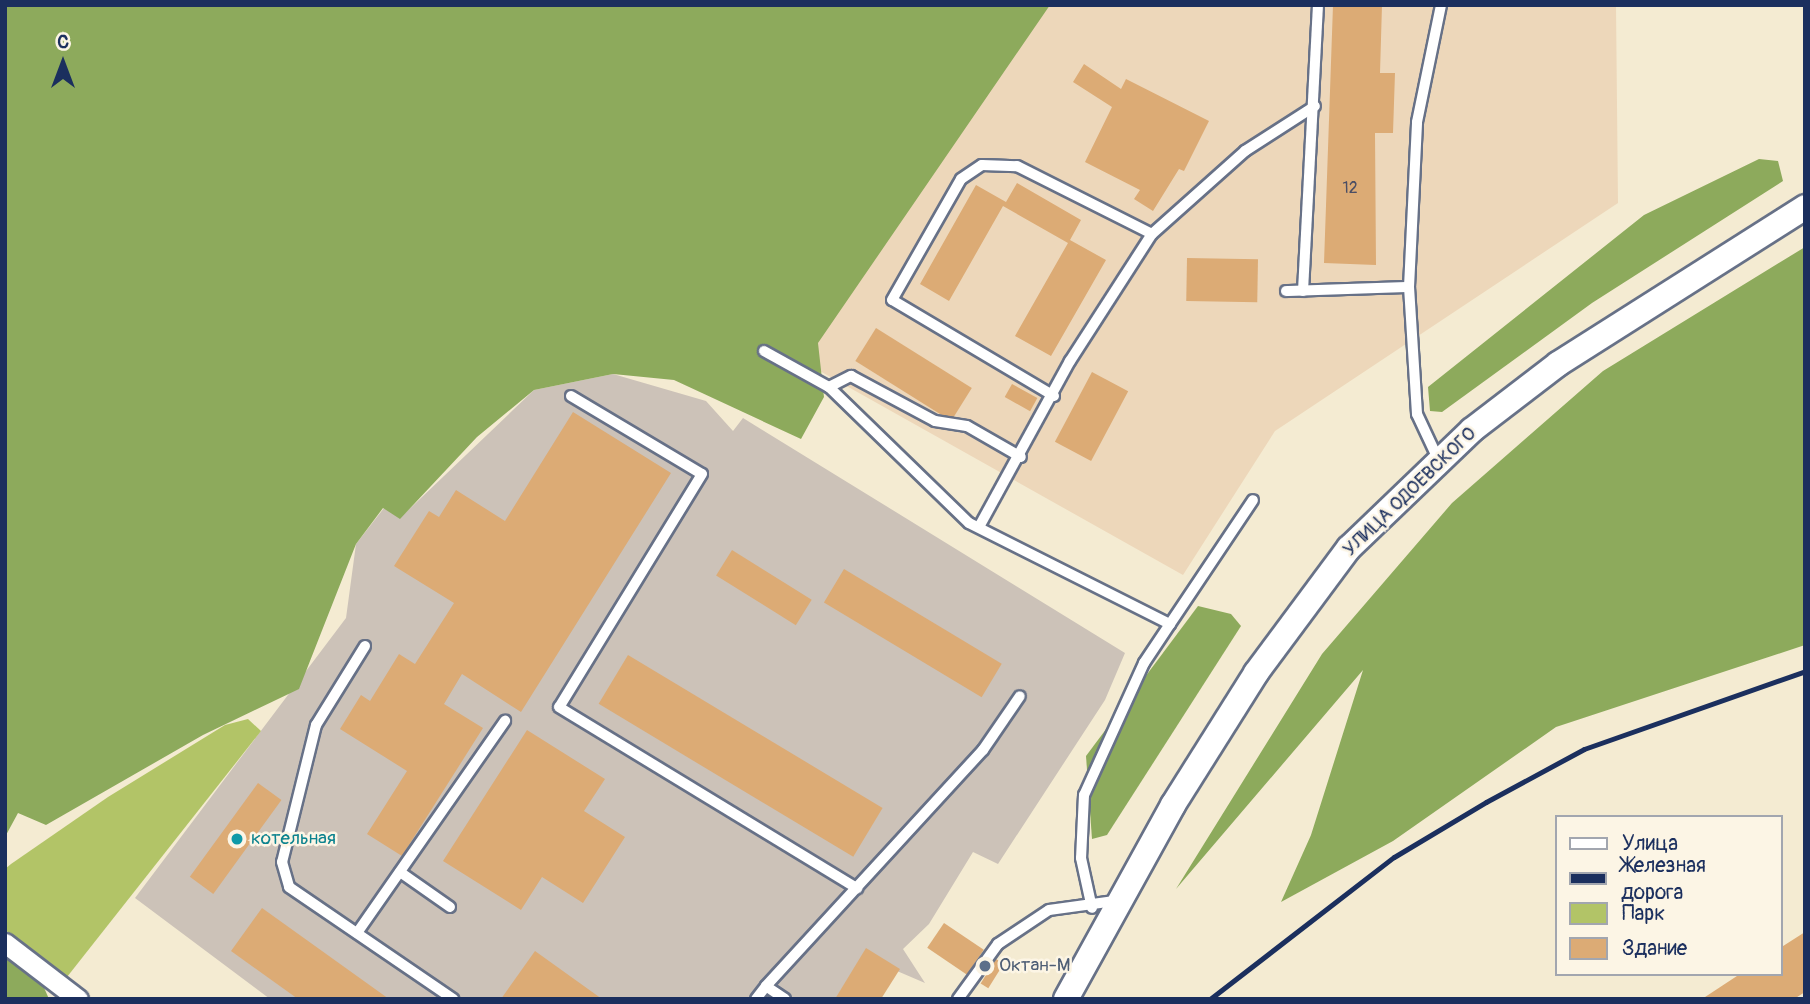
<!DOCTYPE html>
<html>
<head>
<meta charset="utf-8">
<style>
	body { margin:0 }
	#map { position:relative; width:1810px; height:1004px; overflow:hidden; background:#f4ebd2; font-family:Pangolin,sans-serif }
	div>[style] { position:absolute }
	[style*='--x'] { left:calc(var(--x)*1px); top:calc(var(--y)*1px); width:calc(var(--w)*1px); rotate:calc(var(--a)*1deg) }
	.built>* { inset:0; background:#edd7ba }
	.industrial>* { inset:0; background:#ccc2b8 }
	.green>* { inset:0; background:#b2c467 }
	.forest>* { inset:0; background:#8daa5c }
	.building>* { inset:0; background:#dcab75; transform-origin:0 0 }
	.roads { filter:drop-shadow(2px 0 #677187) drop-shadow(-2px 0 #677187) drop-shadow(0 2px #677187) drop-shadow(0 -2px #677187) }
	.service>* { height:10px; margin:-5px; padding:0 5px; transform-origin:5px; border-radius:5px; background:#fff }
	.minor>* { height:19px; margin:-9.5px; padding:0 9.5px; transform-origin:9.5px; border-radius:9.5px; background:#fff }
	.tertiary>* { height:24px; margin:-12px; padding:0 12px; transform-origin:12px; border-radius:12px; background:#fff }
	.rail>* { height:5px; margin:-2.5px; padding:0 2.5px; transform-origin:2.5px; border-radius:2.5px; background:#1b2f5e }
	.dots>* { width:19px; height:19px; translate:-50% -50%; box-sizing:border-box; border:4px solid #fcf5e5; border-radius:50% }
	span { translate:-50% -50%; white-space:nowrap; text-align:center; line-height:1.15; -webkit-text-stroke:5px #fcf5e5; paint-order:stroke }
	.number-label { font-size:16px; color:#4b4e64 }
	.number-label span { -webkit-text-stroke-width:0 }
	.street-label { font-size:19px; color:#1b2f5e }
	.culture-label { font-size:19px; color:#0d838f }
	.left { translate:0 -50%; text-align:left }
	.service-label { font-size:19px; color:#4e5e75 }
	.frame { position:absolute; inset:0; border:7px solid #1b2f5e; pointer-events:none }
	.legend { position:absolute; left:1555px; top:815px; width:228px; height:161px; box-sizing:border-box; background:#fcf5e5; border:2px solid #a2a6af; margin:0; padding:9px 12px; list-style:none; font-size:21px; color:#1b2f5e }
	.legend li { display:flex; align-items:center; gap:14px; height:35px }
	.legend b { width:35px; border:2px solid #a2a6af }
	.north { position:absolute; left:28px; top:28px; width:70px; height:70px; -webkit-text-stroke:5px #fcf5e5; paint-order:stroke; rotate:0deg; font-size:19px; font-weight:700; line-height:28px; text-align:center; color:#1b2f5e }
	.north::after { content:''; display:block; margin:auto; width:24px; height:32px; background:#1b2f5e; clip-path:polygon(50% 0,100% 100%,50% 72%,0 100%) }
</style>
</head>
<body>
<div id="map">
	<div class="built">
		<i style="clip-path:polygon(1032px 5px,1616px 5px,1618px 203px,1275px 431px,1183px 575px,802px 361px)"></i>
	</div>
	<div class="industrial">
		<i style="clip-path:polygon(613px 374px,706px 401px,733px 431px,743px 418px,1125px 653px,1105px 700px,998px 864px,973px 852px,929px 924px,903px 949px,925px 983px,897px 971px,880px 999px,270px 999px,135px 898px,346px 618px,356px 544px,384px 508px,400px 518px,534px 390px)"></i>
	</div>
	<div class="green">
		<i style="clip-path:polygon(248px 719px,261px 731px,67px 977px,5px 930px,5px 869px,11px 864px,108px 797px,225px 725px)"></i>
	</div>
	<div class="forest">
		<i style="clip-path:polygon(5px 5px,1050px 5px,818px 343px,824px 397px,801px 439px,674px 380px,613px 374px,534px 390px,477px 437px,400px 519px,383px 508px,356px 544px,299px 689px,203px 735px,46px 825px,18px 813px,5px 837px)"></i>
		<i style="clip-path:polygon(1759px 159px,1778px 161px,1783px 181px,1592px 303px,1442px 412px,1430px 411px,1428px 387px,1644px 215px)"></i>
		<i style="clip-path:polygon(1805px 247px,1805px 645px,1556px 727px,1393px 841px,1281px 902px,1311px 835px,1363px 670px,1176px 889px,1322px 654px,1452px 503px,1603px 371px)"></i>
		<i style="clip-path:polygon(1198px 606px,1231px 614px,1241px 626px,1107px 835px,1092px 839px,1086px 756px)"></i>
		<i style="clip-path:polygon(5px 953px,42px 983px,49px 999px,5px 999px)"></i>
	</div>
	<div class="building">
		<i style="clip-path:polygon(1333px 5px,1382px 5px,1380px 73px,1395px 73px,1393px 133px,1375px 133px,1376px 265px,1324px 263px)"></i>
		<i style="clip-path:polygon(1084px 64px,1121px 89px,1126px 79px,1209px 121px,1184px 171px,1179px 169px,1153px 211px,1134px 199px,1140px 190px,1085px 162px,1112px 107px,1073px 82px)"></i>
		<i style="clip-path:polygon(1017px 183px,1081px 220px,1070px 240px,1106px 260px,1051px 356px,1015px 336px,1068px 243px,1003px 206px,949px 301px,920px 284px,976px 185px,1006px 202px)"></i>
		<i style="left:1187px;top:258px;width:71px;height:43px;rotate:1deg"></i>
		<i style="left:876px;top:328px;width:113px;height:39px;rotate:32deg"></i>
		<i style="left:1092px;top:372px;width:41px;height:79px;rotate:28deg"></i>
		<i style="left:1012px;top:384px;width:29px;height:15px;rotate:29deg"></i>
		<i style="clip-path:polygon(573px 412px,671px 473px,521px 712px,462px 674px,444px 704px,483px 728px,402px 856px,367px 834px,407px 771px,340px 729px,361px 695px,370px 701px,399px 654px,415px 664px,454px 603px,394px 566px,429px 511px,439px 517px,456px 490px,505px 521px)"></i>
		<i style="left:732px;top:550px;width:94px;height:30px;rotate:32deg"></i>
		<i style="left:844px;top:569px;width:184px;height:39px;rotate:31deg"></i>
		<i style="left:628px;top:655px;width:297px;height:57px;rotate:31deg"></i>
		<i style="clip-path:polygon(527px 730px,605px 779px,584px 811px,625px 837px,583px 903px,542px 877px,521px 910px,443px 861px)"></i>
		<i style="left:258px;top:783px;width:29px;height:116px;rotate:36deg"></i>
		<i style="clip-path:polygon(262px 908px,389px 999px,298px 999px,231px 951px)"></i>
		<i style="left:944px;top:923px;width:48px;height:30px;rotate:34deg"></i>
		<i style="clip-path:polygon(1805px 932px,1805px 992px,1794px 999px,1702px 999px,1740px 974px,1780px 974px,1780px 948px)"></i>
		<i style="clip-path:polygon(866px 948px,900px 969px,881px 999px,835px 999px)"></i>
		<i style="clip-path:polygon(535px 951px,602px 999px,501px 999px)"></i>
		<i style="left:996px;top:959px;width:9px;height:29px;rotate:32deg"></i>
	</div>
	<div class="roads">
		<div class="service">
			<i style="--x:1286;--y:291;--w:123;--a:-1.9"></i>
			<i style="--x:1303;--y:291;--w:286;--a:-87"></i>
			<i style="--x:764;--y:351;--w:74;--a:29"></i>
			<i style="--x:829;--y:387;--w:195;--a:44.2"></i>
			<i style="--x:969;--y:523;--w:225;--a:26.7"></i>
			<i style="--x:1170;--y:624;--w:47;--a:123.7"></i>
			<i style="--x:1144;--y:663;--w:145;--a:114.4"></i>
			<i style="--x:1084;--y:795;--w:63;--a:92.7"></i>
			<i style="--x:1081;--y:858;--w:51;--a:77.6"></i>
			<i style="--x:829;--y:387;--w:25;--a:-27"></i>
			<i style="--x:851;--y:376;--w:95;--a:28.2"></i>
			<i style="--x:935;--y:421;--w:32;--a:9"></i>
			<i style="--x:967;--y:426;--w:62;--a:29.9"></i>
			<i style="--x:571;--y:396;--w:152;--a:30.8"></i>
			<i style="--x:702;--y:474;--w:273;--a:121.5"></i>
			<i style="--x:559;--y:707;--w:349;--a:31.3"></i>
			<i style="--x:1054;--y:396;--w:188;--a:-149.3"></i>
			<i style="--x:892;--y:300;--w:139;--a:-60.3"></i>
			<i style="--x:961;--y:179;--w:25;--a:-34"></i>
			<i style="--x:982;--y:165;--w:35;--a:2"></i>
			<i style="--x:1017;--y:166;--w:151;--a:26.7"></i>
			<i style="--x:1439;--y:461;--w:52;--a:-115.1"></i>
			<i style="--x:1417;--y:414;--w:127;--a:-93.6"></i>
			<i style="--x:1409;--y:287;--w:165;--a:-87.2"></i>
			<i style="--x:1417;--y:122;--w:119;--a:-78.4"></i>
			<i style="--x:979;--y:527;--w:189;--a:-61.3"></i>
			<i style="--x:1070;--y:361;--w:151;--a:-57.2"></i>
			<i style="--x:1152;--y:234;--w:125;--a:-41.7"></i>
			<i style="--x:1245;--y:151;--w:83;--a:-32.7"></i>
			<i style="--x:1170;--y:624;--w:149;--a:-56.2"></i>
			<i style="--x:365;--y:646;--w:93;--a:121.8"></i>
			<i style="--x:316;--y:725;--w:141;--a:103.9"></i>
			<i style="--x:282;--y:862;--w:26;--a:74"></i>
			<i style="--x:289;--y:887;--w:199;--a:34.3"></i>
			<i style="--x:400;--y:872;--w:61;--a:35"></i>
			<i style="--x:357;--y:933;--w:259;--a:-55.1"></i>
			<i style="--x:756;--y:999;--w:16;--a:-52"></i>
			<i style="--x:785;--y:999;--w:23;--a:-146"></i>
			<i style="--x:766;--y:986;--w:321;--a:-47.4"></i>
			<i style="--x:983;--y:750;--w:65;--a:-55.6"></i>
			<i style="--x:958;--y:999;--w:68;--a:-54"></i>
			<i style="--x:998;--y:944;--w:61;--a:-33.7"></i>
			<i style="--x:1049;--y:910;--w:66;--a:-7.9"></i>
		</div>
		<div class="minor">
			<i style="--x:5;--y:943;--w:92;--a:37.5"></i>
		</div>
		<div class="tertiary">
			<i style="--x:1066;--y:999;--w:222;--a:-61.1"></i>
			<i style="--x:1173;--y:805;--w:156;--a:-57.8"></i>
			<i style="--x:1256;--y:673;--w:156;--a:-53.4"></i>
			<i style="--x:1349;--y:548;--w:170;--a:-43.8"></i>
			<i style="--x:1472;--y:430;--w:108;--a:-37.5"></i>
			<i style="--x:1558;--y:364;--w:293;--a:-32.4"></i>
		</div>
	</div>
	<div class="rail">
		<i style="--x:1210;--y:999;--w:232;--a:-37.7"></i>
		<i style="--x:1394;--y:857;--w:107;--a:-30.9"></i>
		<i style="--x:1486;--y:802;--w:111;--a:-28.4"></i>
		<i style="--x:1584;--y:749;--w:234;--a:-19.4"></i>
	</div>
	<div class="dots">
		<i style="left:237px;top:839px;background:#0f9aa8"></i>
		<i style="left:985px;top:966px;background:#5c6f8a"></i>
	</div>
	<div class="number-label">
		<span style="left:1350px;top:188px">12</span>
	</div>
	<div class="street-label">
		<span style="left:1410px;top:492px;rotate:-44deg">УЛИЦА ОДОЕВСКОГО</span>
	</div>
	<div class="culture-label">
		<span class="left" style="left:251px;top:839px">котельная</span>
	</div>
	<div class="service-label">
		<span class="left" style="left:999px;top:966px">Октан-М</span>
	</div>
	<div class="frame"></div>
	<ul class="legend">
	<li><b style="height:9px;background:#fff"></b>Улица</li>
	<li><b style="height:9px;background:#1b2f5e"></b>Железная дорога</li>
	<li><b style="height:19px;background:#b2c467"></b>Парк</li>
	<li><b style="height:19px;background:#dcab75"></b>Здание</li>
	</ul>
	<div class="north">С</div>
</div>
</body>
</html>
